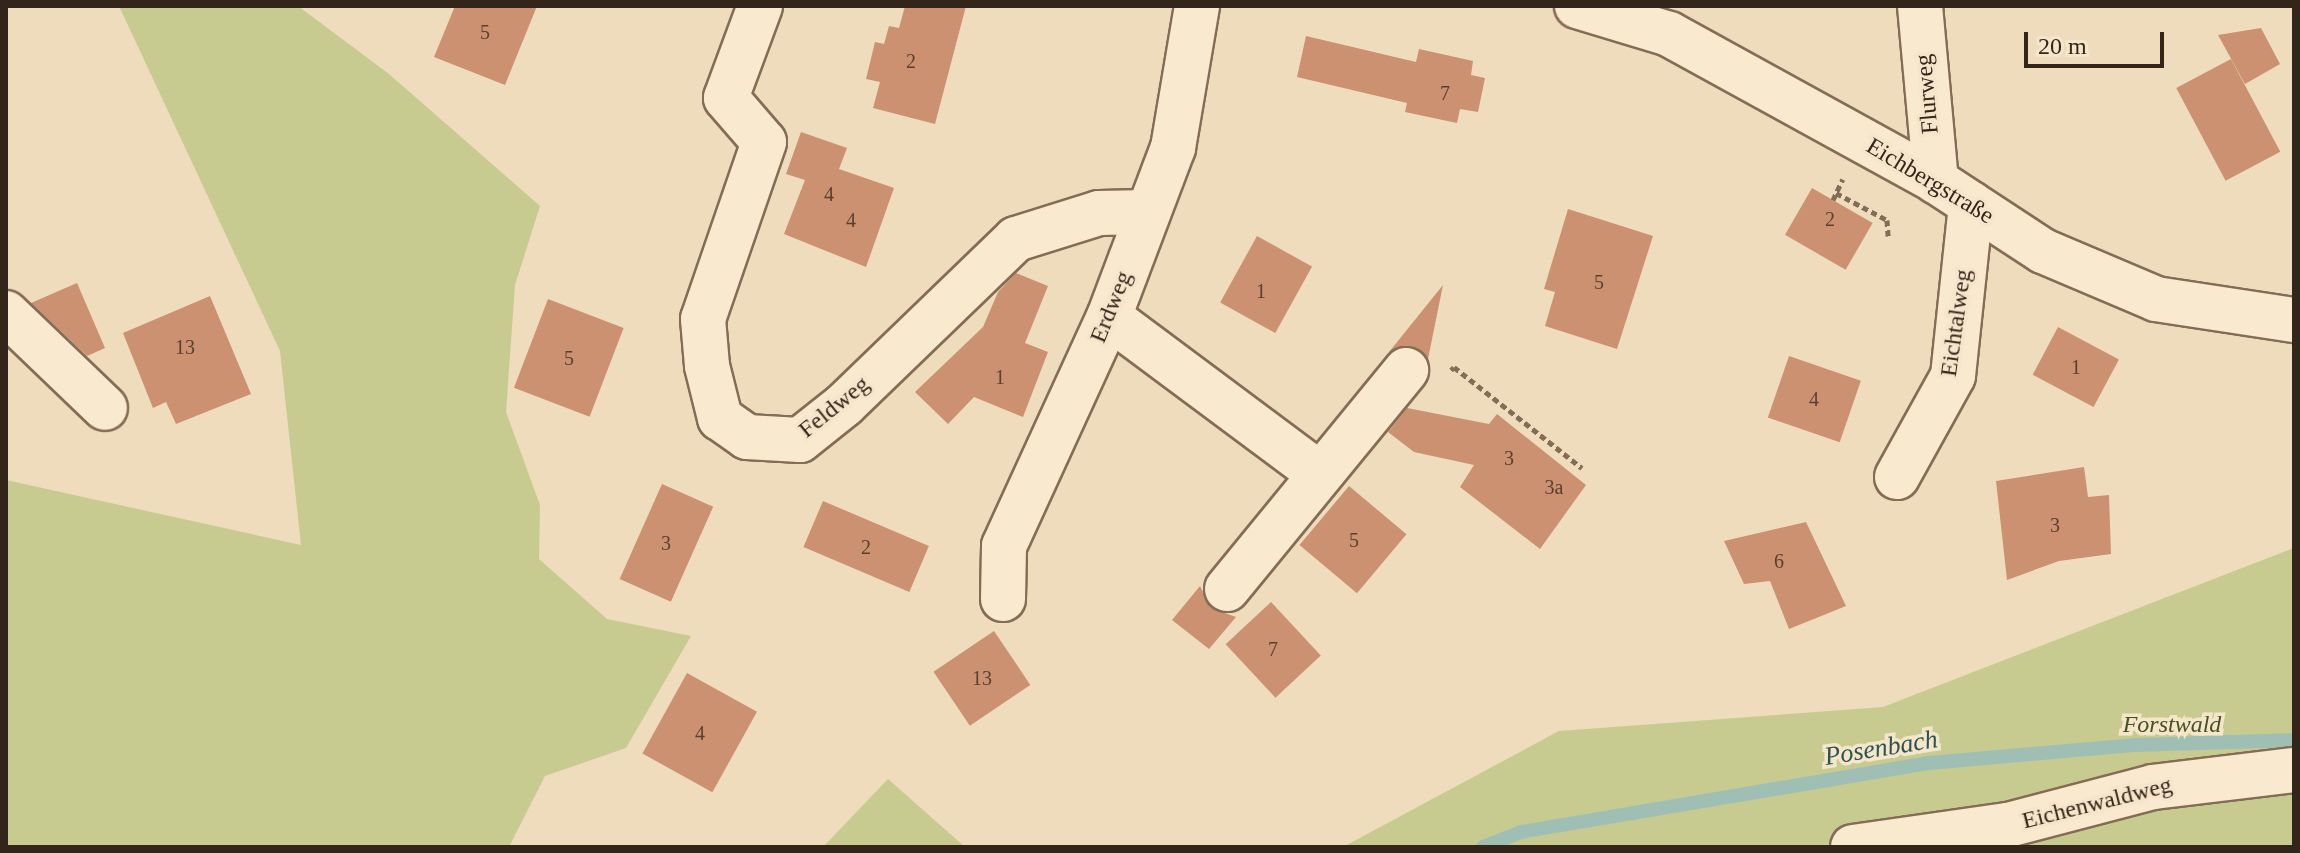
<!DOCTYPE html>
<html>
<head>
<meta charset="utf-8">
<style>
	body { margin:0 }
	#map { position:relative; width:2300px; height:853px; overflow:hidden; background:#eedcbc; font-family:Georgia,serif }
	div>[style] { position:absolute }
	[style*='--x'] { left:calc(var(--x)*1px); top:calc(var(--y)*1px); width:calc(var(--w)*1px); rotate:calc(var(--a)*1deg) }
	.green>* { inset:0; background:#c8cb90 }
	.stream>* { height:14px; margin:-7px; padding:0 7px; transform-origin:7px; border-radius:7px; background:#a0bfb4 }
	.building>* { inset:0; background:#cc9171; transform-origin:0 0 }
	.path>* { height:5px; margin-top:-2.5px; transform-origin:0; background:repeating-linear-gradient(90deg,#856c56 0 6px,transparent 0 10px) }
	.roads { filter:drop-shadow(2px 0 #856c56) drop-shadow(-2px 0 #856c56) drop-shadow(0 2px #856c56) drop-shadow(0 -2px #856c56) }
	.minor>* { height:44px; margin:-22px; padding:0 22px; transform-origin:22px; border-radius:22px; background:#f9eacf }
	span { translate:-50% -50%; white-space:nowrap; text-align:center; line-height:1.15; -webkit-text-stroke:7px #f5e6cb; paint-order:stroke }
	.number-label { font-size:20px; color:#5a4030 }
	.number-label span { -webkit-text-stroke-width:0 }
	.street-label { font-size:24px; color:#34251b }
	.park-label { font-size:24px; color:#485121; font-style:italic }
	.water-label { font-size:26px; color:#2a544f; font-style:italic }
	.frame { position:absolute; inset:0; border:8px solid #34251b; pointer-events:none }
	.scale { position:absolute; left:2024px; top:32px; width:140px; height:36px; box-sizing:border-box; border:4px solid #34251b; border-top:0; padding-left:10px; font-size:24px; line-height:28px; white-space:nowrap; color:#34251b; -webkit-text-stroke:6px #f5e6cb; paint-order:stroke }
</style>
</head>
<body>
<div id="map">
	<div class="green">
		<i style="clip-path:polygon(119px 6px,298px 6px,389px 74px,540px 206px,515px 285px,506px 412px,540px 505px,539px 559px,607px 619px,691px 636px,626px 748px,545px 776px,509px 847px,6px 847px,6px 480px,301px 545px,280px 351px)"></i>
		<i style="clip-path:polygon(2294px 548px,2294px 847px,1343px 847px,1559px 731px,1883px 707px)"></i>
		<i style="clip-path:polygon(888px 779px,965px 847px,823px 847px)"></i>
	</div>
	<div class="stream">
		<i style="--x:1483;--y:847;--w:41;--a:-21.5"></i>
		<i style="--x:1521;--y:832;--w:414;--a:-9.6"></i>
		<i style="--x:1929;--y:763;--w:208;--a:-5"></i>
		<i style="--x:2136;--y:745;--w:158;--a:-1.8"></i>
	</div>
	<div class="building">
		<i style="clip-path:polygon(455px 6px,537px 6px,505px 85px,434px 57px)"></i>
		<i style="clip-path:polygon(905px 6px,966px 6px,935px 124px,873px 108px,880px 82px,866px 79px,875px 42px,884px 44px,889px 26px,899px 28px)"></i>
		<i style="clip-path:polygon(2261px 28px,2280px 64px,2245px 84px,2218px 35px)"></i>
		<i style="clip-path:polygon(1306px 36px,1416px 62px,1419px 49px,1473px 61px,1471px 75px,1485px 78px,1478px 112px,1460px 109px,1457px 123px,1405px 112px,1407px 103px,1297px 77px)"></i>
		<i style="left:2231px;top:59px;width:105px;height:62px;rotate:62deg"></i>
		<i style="clip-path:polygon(801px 132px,847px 148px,839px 169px,894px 188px,866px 267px,784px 234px,805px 180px,786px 174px)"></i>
		<i style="left:1812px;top:188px;width:70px;height:54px;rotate:30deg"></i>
		<i style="clip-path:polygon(1568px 209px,1653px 236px,1617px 349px,1545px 326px,1555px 292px,1544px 289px)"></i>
		<i style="left:1257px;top:236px;width:63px;height:76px;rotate:29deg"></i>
		<i style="clip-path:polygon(1016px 273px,1048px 286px,1025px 343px,1048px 352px,1023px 417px,974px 397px,948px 424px,915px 392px,983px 327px,998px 292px)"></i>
		<i style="clip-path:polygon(77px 283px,105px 348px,87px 356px,31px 303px)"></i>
		<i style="clip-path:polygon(1443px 285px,1428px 359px,1411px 346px,1389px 352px)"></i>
		<i style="clip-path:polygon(210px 296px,251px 394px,176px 424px,166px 402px,153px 408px,123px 333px)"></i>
		<i style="left:548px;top:299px;width:81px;height:95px;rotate:21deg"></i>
		<i style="left:2058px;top:327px;width:69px;height:54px;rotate:28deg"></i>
		<i style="left:1789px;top:356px;width:76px;height:65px;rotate:19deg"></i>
		<i style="clip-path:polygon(1407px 408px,1489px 424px,1497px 414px,1586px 485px,1540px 549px,1460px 487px,1474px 465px,1414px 452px,1388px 432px)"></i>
		<i style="clip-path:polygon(2084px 467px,2088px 497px,2109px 495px,2111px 554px,2059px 561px,2007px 580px,1996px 481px)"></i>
		<i style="left:662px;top:484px;width:56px;height:104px;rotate:24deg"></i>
		<i style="left:1349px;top:486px;width:75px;height:77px;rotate:40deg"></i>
		<i style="left:823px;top:501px;width:115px;height:50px;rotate:23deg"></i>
		<i style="clip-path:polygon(1806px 522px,1846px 606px,1789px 629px,1770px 581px,1744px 584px,1724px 541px)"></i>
		<i style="clip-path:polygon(1200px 586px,1211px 608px,1236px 617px,1209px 649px,1172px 620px)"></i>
		<i style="left:1271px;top:602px;width:73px;height:62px;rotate:47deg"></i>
		<i style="left:994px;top:631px;width:65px;height:73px;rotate:56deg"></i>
		<i style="left:687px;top:673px;width:80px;height:92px;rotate:29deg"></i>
	</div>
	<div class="path">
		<i style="--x:1836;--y:193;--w:58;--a:27.9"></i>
		<i style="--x:1887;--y:220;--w:16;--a:86"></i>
		<i style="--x:1833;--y:200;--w:23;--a:-65"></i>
		<i style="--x:1451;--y:370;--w:4;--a:-45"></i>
		<i style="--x:1454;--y:367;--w:163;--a:38.3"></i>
	</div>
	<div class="roads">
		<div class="minor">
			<i style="--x:760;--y:6;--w:98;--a:110.3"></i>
			<i style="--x:726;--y:98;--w:58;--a:49.2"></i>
			<i style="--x:764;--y:142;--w:187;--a:109"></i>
			<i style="--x:703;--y:319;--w:47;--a:85.1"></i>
			<i style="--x:707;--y:366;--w:54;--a:76"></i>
			<i style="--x:720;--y:418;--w:33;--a:35"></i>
			<i style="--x:747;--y:437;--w:53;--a:3.2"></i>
			<i style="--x:800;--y:440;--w:56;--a:-38.5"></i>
			<i style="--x:844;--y:405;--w:239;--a:-44"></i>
			<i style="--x:1016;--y:239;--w:87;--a:-17.4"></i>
			<i style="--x:1099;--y:213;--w:49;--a:-1.2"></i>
			<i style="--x:1577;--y:6;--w:96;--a:16.9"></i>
			<i style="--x:1669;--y:34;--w:305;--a:28.8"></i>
			<i style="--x:1936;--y:181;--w:128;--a:33.2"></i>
			<i style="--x:2043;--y:251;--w:123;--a:23"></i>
			<i style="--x:2156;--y:299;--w:140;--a:8.7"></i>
			<i style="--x:1920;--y:6;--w:176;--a:84.8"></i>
			<i style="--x:6;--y:313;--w:137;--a:43.8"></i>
			<i style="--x:1109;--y:317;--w:263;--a:36.7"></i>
			<i style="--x:1897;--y:477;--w:115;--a:-61"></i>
			<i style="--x:1953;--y:376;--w:173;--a:-84"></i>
			<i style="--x:1227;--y:589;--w:283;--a:-50.7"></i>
			<i style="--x:1003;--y:599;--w:53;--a:-88.9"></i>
			<i style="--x:1004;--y:546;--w:252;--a:-65.4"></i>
			<i style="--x:1109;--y:317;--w:181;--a:-69.3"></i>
			<i style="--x:1173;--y:148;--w:144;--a:-80.4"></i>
			<i style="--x:1853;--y:847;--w:157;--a:-8.1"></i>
			<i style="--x:2008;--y:825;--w:150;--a:-14.7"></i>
			<i style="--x:2153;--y:787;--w:142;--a:-6.9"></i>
		</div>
	</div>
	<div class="number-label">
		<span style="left:485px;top:32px">5</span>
		<span style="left:911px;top:61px">2</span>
		<span style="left:1445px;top:93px">7</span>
		<span style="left:829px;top:194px">4</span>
		<span style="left:1830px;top:219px">2</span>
		<span style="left:851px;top:220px">4</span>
		<span style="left:1599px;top:282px">5</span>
		<span style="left:1261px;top:291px">1</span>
		<span style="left:185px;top:347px">13</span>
		<span style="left:569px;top:358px">5</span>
		<span style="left:2076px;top:367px">1</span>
		<span style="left:1000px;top:377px">1</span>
		<span style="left:1814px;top:399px">4</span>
		<span style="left:1509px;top:458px">3</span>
		<span style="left:1554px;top:487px">3a</span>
		<span style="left:2055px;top:525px">3</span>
		<span style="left:1354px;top:540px">5</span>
		<span style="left:666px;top:543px">3</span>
		<span style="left:866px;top:547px">2</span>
		<span style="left:1779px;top:561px">6</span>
		<span style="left:1273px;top:649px">7</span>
		<span style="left:982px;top:678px">13</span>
		<span style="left:700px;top:733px">4</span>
	</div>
	<div class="street-label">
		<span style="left:1927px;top:94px;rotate:-95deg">Flurweg</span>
		<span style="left:1930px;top:181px;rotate:31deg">Eichbergstraße</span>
		<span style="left:1111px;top:307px;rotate:-68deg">Erdweg</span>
		<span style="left:1956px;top:323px;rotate:-82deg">Eichtalweg</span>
		<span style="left:834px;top:407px;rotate:-39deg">Feldweg</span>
		<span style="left:2097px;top:803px;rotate:-14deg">Eichenwaldweg</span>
	</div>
	<div class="park-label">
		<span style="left:2172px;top:725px">Forstwald</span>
	</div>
	<div class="water-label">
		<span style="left:1881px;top:748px;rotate:-9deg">Posenbach</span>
	</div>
	<div class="frame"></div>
	<div class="scale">20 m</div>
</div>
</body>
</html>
